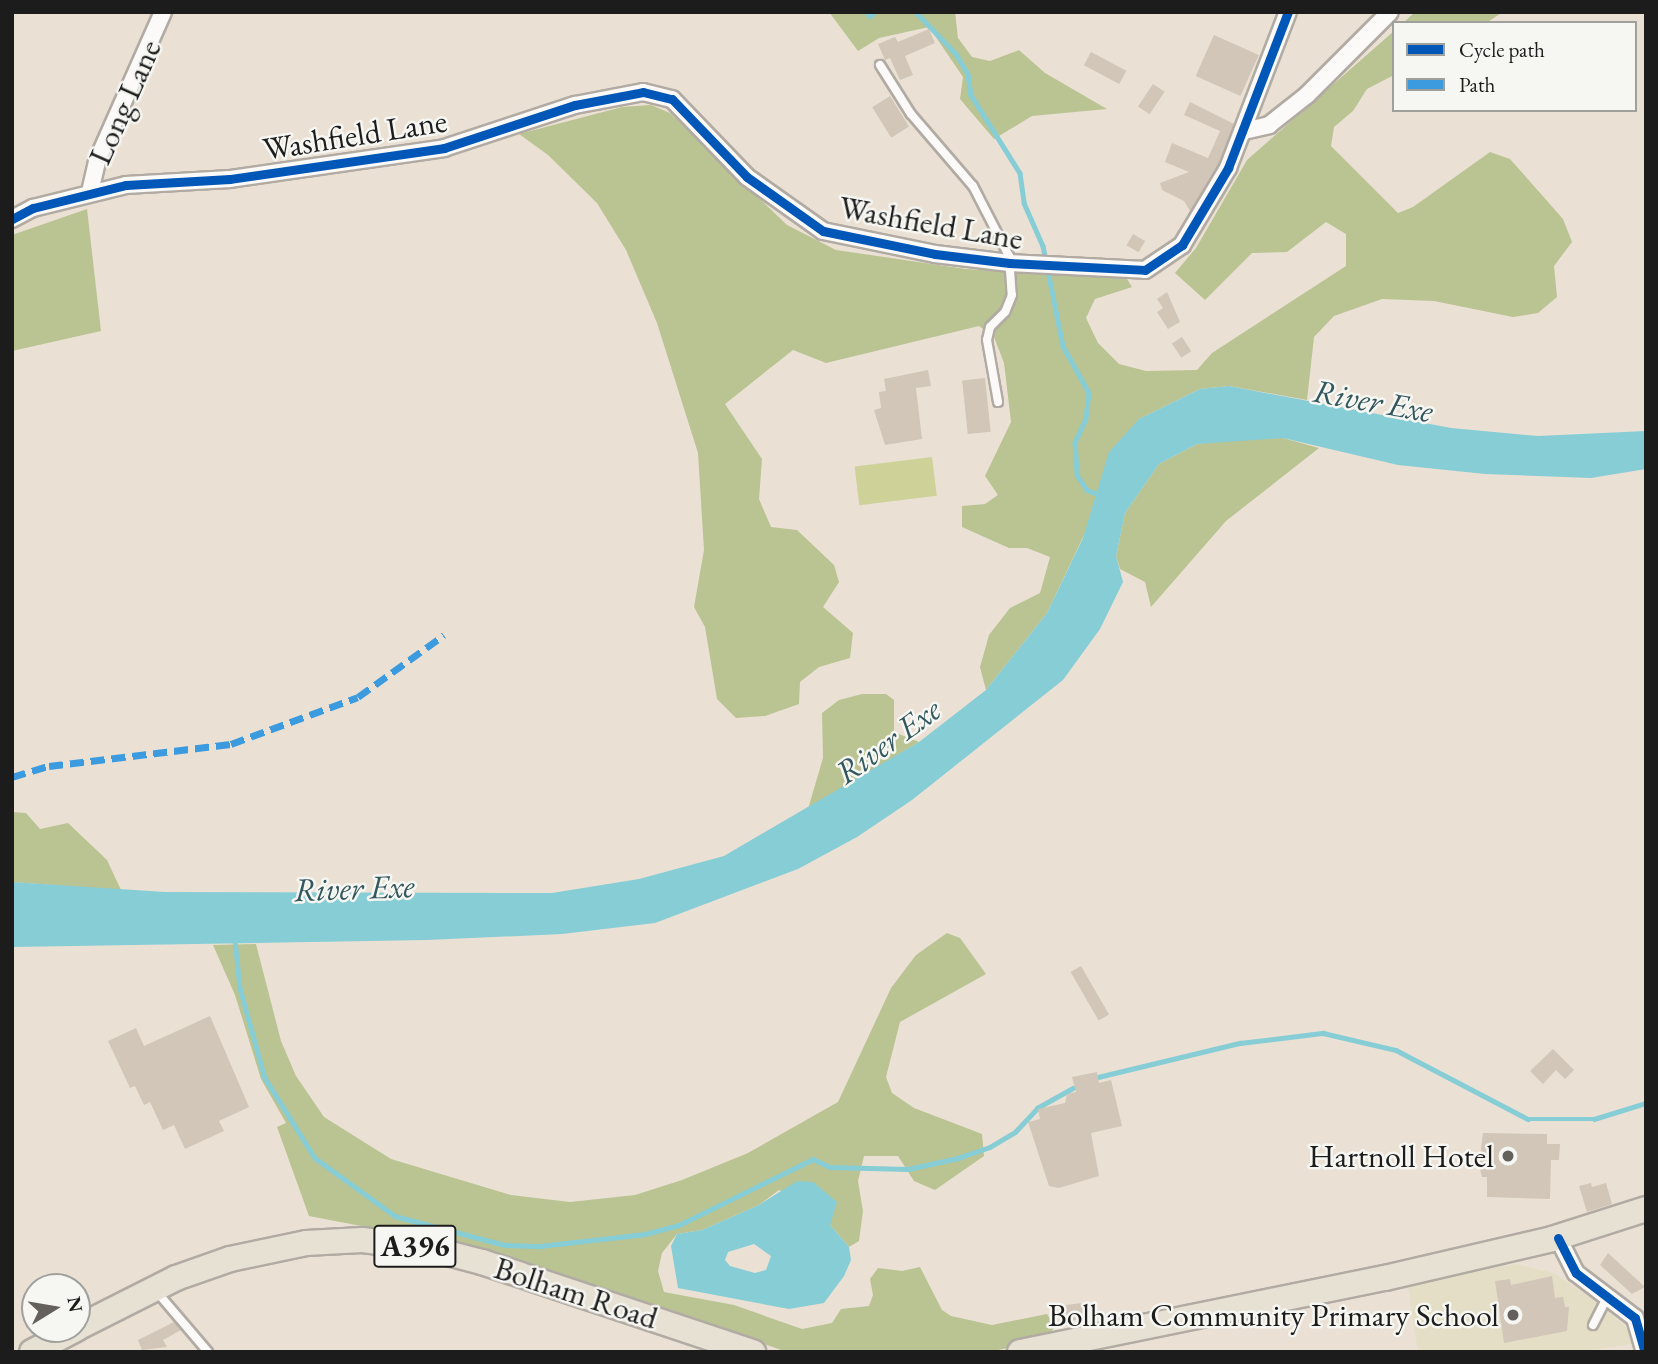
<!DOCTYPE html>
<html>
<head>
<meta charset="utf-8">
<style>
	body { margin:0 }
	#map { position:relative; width:1658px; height:1364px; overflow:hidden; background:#eae1d4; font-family:"EB Garamond",serif }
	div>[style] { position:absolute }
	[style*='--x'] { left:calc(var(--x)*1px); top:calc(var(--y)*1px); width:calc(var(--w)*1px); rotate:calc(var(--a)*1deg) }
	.built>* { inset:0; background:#e5dec6 }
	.green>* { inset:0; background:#ced299; transform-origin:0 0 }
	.forest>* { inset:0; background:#bac392 }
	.water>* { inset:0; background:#86cdd6 }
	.stream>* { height:4.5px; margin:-2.25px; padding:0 2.25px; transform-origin:2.25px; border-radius:2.25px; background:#86cdd6 }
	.building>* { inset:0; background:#d1c6b8; transform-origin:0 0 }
	.roads { filter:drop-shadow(2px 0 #b1aba3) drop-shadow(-2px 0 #b1aba3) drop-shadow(0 2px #b1aba3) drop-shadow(0 -2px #b1aba3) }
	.lane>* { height:8px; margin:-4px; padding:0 4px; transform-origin:4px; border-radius:4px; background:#fcfaf9 }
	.street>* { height:16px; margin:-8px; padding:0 8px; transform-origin:8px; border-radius:8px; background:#fcfaf9 }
	.primary>* { height:24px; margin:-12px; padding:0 12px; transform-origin:12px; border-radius:12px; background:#e7e1d4 }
	.quiet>* { height:7px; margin-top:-3.5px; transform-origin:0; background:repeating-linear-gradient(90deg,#3c9bdf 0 14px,transparent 0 21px) }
	.cycleway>* { height:9px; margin:-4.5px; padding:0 4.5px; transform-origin:4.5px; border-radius:4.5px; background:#0057b8 }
	.dots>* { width:19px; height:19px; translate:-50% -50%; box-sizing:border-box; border:4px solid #f6f6f2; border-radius:50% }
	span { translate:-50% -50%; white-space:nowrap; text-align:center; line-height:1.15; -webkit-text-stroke:5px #f6f6f2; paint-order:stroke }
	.shield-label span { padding:2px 5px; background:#f6f6f2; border:2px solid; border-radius:5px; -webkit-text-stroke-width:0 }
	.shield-label { font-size:30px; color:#1c1c1c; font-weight:700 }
	.street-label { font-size:32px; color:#1c1c1c }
	.poi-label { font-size:32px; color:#1c1c1c }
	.right { translate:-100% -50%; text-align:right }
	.water-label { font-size:33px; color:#32575d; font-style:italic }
	.frame { position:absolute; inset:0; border:14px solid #1c1c1c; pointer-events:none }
	.legend { position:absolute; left:1392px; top:21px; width:245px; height:91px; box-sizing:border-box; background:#f6f6f2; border:2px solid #9f9f9c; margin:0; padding:9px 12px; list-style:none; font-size:21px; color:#1c1c1c }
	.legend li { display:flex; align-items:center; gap:14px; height:35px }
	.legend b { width:35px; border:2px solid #9f9f9c }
	.north { position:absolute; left:21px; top:1273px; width:70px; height:70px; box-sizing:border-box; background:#f6f6f2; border:2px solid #9f9f9c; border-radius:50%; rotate:79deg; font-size:19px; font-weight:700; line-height:28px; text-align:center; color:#1c1c1c }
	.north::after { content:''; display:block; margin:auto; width:24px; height:32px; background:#64615c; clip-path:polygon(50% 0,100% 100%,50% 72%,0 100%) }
</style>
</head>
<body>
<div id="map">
	<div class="built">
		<i style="clip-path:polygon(1516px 1264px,1554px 1273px,1604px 1307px,1628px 1329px,1632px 1344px,1577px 1352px,1418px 1352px,1407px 1281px)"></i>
	</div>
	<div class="green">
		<i style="left:932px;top:457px;width:39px;height:78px;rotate:83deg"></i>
	</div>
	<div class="forest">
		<i style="clip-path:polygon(829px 12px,955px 12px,958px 38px,972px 57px,990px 61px,1019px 50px,1045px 73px,1107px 109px,1032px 116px,994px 139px,960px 99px,963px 77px,929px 27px,879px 38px,858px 51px)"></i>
		<i style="clip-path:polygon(1415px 12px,1503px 12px,1486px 23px,1403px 23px)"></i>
		<i style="clip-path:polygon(1394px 31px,1394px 75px,1367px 89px,1353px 111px,1334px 127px,1331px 146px,1398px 213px,1413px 207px,1490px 152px,1510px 159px,1563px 219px,1572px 242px,1554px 266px,1557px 297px,1538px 313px,1513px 317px,1434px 301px,1382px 299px,1334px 316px,1314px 337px,1307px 400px,1229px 386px,1200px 389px,1139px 419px,1047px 613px,986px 690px,980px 667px,989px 635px,1010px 608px,1040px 593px,1050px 557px,1027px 548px,1009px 548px,962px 527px,962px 506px,985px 504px,998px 495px,985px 476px,1011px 422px,1004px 363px,994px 337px,979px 326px,826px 363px,793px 350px,725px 404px,762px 459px,759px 499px,771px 527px,797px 530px,834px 565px,839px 582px,823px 607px,853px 633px,850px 658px,819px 667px,800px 682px,799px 704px,765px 716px,736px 718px,717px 699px,705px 627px,694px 607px,704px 550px,698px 453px,657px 323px,626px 250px,597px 203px,548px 155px,519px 134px,622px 107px,651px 105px,670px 113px,787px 225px,836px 250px,966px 269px,1127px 279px,1132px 287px,1095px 299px,1086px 318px,1098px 343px,1119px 364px,1146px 371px,1197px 370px,1212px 353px,1346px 266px,1346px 234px,1326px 222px,1287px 252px,1252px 253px,1205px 300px,1175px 273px,1196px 248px,1247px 160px)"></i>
		<i style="clip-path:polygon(87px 209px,101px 331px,12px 351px,12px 235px)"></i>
		<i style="clip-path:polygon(1250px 437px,1283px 438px,1319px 448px,1226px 521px,1151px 607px,1145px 582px,1120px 569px,1116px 556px,1125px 513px,1159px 464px,1197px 444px)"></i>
		<i style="clip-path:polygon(862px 694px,886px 694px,894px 700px,894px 732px,919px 742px,808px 809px,823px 758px,822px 713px,839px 700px)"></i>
		<i style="clip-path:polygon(12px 812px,26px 813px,40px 829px,68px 823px,107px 860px,121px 890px,12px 882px)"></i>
		<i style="clip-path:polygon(947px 933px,960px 938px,986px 974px,900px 1022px,886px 1077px,892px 1093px,914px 1108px,982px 1134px,984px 1156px,935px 1190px,914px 1181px,898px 1156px,864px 1156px,858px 1181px,863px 1211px,859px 1241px,849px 1247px,830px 1225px,779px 1190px,759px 1205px,702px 1230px,677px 1234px,662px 1253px,658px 1271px,664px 1292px,734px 1305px,802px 1329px,832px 1323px,841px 1309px,869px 1306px,873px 1295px,870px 1279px,878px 1268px,902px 1271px,920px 1267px,942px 1310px,951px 1316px,992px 1325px,1047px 1314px,1052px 1322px,1054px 1328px,1045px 1340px,989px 1352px,787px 1352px,590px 1284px,460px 1245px,309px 1216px,277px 1127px,286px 1123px,261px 1079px,235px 995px,213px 945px,256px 944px,281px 1041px,296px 1076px,324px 1117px,391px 1159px,511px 1195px,570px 1202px,635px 1195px,682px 1180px,748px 1153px,838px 1102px,891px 988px,916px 955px)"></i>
	</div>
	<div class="water">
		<i style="clip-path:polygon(1229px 386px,1451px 428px,1538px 436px,1646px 431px,1646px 469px,1591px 478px,1485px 474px,1398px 465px,1283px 438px,1197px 444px,1159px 464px,1125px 513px,1116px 556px,1123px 582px,1100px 629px,1063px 680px,912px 800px,857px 837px,798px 869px,655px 923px,562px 934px,427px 940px,12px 947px,12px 882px,165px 892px,552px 893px,639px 879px,724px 856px,919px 742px,986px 690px,1047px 613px,1083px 538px,1109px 452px,1139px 419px,1200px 389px)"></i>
		<i style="clip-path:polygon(evenodd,797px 1181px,813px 1182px,837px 1202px,830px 1225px,849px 1247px,851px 1260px,844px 1276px,824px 1303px,789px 1309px,678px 1288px,671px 1246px,677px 1234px,702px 1230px,759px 1205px,797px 1181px,754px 1244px,771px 1256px,766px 1270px,755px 1273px,730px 1266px,725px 1260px,728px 1252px,754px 1244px)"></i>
	</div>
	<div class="stream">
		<i style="--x:867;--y:12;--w:5;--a:53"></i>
		<i style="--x:870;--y:16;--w:6;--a:-45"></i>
		<i style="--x:916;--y:12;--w:58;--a:46.4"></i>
		<i style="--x:956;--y:54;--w:23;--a:59"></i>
		<i style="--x:968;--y:74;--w:21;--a:82"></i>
		<i style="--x:971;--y:95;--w:92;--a:57.9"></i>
		<i style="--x:1020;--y:173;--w:30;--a:82"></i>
		<i style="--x:1024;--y:203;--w:47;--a:66.2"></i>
		<i style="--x:1043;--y:246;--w:102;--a:78.7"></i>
		<i style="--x:1063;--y:346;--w:54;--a:61"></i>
		<i style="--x:1089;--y:393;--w:26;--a:97"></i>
		<i style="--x:1086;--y:419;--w:26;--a:115"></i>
		<i style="--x:1075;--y:443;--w:32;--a:86"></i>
		<i style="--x:1077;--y:475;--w:18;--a:56"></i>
		<i style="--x:1087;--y:490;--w:14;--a:21"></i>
		<i style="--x:235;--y:940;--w:48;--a:84.1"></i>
		<i style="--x:240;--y:988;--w:93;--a:74.5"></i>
		<i style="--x:265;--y:1078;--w:94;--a:58"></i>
		<i style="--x:315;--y:1158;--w:99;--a:35.9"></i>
		<i style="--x:395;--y:1216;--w:114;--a:14.8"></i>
		<i style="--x:505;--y:1245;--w:35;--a:2"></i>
		<i style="--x:540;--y:1246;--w:106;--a:-6.5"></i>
		<i style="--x:645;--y:1234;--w:35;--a:-15"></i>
		<i style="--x:679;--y:1225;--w:149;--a:-26.2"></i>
		<i style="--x:813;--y:1159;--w:19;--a:25"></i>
		<i style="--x:830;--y:1167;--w:78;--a:1.5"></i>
		<i style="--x:908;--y:1169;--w:51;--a:-12.4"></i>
		<i style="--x:958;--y:1158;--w:34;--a:-19"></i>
		<i style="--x:990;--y:1147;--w:29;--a:-31"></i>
		<i style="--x:1015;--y:1132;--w:33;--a:-47"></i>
		<i style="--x:1037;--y:1108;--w:41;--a:-29.1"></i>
		<i style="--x:1098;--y:1077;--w:146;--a:-13.5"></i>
		<i style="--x:1240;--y:1043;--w:84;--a:-6.9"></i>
		<i style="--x:1323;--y:1033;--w:75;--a:13.1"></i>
		<i style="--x:1396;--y:1050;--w:149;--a:27.6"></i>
		<i style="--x:1528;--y:1119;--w:66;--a:0"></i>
		<i style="--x:1594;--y:1119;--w:54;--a:-17.1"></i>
	</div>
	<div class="building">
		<i style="clip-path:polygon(929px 29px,935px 43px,905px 56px,913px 75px,900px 80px,890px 58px,885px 60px,878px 44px,895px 37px,898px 42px)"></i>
		<i style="left:1214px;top:35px;width:49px;height:45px;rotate:24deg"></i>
		<i style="left:1091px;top:52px;width:40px;height:15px;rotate:28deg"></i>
		<i style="left:1153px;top:84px;width:14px;height:27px;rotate:34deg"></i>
		<i style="left:890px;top:96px;width:36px;height:21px;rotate:58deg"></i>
		<i style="clip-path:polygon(1190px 102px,1234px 124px,1219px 163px,1190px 211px,1184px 201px,1162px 190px,1160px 183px,1189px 172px,1165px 162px,1172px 143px,1208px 158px,1220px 131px,1184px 115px)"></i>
		<i style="left:1133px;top:234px;width:14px;height:13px;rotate:30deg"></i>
		<i style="clip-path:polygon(1167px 292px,1180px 322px,1168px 329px,1157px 312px,1163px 308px,1157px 299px)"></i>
		<i style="left:1182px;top:337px;width:17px;height:12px;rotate:57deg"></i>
		<i style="clip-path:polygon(928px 370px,931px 386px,916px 388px,922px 439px,885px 445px,874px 410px,881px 408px,879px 392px,886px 391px,884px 379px)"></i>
		<i style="left:985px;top:378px;width:54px;height:23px;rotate:84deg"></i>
		<i style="left:1081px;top:966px;width:56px;height:12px;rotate:60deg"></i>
		<i style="clip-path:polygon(210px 1016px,249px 1107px,219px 1121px,224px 1131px,185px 1149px,174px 1125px,163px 1130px,150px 1102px,144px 1105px,135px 1086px,130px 1088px,108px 1041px,136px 1028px,144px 1046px)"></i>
		<i style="clip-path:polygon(1553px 1049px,1574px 1070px,1565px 1079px,1556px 1070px,1543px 1084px,1530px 1071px)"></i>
		<i style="clip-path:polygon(1097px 1072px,1099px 1083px,1111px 1080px,1122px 1126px,1091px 1133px,1099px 1176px,1059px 1188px,1049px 1186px,1028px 1122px,1040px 1119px,1038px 1109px,1065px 1103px,1067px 1094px,1076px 1092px,1072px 1077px)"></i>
		<i style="clip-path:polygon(1483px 1133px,1547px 1134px,1547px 1144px,1560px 1144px,1559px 1160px,1551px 1160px,1550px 1199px,1487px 1197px,1487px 1177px,1482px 1177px,1479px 1165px)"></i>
		<i style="clip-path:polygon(1591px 1183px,1592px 1187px,1606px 1183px,1612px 1204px,1587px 1212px,1579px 1186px)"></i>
		<i style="clip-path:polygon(1608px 1253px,1645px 1287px,1632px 1294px,1600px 1265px)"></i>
		<i style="clip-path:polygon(1552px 1276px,1555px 1298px,1563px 1297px,1565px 1307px,1569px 1307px,1567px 1331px,1504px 1343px,1495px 1281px,1510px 1279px,1511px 1285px)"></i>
		<i style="left:1082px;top:1303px;width:16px;height:18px;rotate:83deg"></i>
		<i style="clip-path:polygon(174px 1322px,181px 1330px,163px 1340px,167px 1347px,142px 1350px,138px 1340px)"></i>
	</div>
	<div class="roads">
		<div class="lane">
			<i style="--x:880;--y:65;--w:58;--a:57.7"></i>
			<i style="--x:911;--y:114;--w:95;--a:49.3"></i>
			<i style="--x:973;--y:186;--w:79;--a:62.8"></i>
			<i style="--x:1009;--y:256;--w:39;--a:86"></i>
			<i style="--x:1012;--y:295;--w:18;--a:112"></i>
			<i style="--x:1005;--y:312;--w:21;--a:135"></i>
			<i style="--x:990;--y:327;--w:13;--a:103"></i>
			<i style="--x:987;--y:340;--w:63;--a:79.9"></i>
			<i style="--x:157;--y:1292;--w:79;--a:49.6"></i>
			<i style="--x:1593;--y:1325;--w:33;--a:-63"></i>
		</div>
		<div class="street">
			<i style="--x:1244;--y:131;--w:26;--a:-13"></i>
			<i style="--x:1269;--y:125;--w:48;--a:-38.3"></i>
			<i style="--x:1307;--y:95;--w:117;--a:-45"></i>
			<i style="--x:90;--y:192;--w:32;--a:-77"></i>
			<i style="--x:97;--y:161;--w:163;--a:-66.1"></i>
			<i style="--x:12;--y:219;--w:24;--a:-28"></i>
			<i style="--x:33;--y:208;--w:96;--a:-13.9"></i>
			<i style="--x:126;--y:185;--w:104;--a:-3.3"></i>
			<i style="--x:230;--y:179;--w:216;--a:-8.2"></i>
			<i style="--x:444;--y:148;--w:138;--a:-18.2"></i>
			<i style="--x:575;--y:105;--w:69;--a:-10.8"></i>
			<i style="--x:643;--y:92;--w:30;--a:14"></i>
			<i style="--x:672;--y:99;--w:108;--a:46.1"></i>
			<i style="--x:747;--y:177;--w:93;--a:35.4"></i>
			<i style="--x:823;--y:231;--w:114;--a:11.6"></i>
			<i style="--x:935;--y:254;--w:75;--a:6.9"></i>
			<i style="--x:1009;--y:263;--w:136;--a:2.9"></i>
			<i style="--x:1145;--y:270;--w:45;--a:-34"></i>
			<i style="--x:1182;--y:245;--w:90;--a:-59.1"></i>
			<i style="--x:1228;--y:168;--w:167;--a:-69"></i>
			<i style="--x:1558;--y:1238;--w:39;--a:63"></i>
			<i style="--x:1576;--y:1273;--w:74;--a:37.3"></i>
			<i style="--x:1635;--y:1318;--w:35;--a:74"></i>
		</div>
		<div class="primary">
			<i style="--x:77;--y:1328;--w:111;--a:-26.8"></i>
			<i style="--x:176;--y:1278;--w:57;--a:-19.4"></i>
			<i style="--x:230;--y:1259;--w:78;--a:-11.9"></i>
			<i style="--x:306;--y:1243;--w:56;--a:-3.1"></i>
			<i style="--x:362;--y:1240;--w:66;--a:6.9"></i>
			<i style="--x:428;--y:1248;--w:56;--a:14.5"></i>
			<i style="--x:482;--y:1262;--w:286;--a:18.4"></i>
			<i style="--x:32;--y:1352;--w:50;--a:-27.6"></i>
			<i style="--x:1020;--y:1352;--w:372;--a:-11.5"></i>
			<i style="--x:1385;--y:1278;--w:171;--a:-13.1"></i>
			<i style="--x:1552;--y:1239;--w:99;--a:-17.7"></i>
		</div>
	</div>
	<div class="quiet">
		<i style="--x:12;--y:777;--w:39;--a:-17"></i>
		<i style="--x:49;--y:766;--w:183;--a:-6.9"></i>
		<i style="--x:231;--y:744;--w:135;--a:-20.3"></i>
		<i style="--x:358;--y:697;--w:106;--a:-35.8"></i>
	</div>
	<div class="cycleway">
		<i style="--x:12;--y:219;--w:24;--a:-28"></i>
		<i style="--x:33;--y:208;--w:96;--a:-13.9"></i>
		<i style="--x:126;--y:185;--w:104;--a:-3.3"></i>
		<i style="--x:230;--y:179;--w:216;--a:-8.2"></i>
		<i style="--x:444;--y:148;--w:138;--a:-18.2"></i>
		<i style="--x:575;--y:105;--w:69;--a:-10.8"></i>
		<i style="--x:643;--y:92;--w:30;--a:14"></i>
		<i style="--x:672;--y:99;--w:108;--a:46.1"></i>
		<i style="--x:747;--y:177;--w:93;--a:35.4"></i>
		<i style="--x:823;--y:231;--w:114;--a:11.6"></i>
		<i style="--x:935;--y:254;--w:75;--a:6.9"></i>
		<i style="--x:1009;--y:263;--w:136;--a:2.9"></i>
		<i style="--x:1145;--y:270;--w:45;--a:-34"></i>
		<i style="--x:1182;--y:245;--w:90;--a:-59.1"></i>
		<i style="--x:1228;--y:168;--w:167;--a:-69"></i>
		<i style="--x:1558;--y:1238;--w:39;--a:63"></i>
		<i style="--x:1576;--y:1273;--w:74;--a:37.3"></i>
		<i style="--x:1635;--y:1318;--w:35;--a:74"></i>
	</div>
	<div class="dots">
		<i style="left:1508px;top:1156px;background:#64615c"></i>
		<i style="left:1513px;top:1315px;background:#64615c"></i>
	</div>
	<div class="shield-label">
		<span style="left:415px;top:1246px">A396</span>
	</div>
	<div class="street-label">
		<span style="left:125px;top:102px;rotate:-66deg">Long Lane</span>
		<span style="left:355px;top:135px;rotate:-9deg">Washfield Lane</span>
		<span style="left:931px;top:223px;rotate:10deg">Washfield Lane</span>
		<span style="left:576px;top:1293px;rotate:18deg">Bolham Road</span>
	</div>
	<div class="poi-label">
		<span class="right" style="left:1494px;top:1156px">Hartnoll Hotel</span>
		<span class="right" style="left:1499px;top:1315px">Bolham Community Primary School</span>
	</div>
	<div class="water-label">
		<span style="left:1373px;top:401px;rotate:10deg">River Exe</span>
		<span style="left:888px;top:741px;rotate:-36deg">River Exe</span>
		<span style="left:354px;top:888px;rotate:-2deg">River Exe</span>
	</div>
	<div class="frame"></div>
	<ul class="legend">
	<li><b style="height:9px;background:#0057b8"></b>Cycle path</li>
	<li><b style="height:9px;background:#3c9bdf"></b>Path</li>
	</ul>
	<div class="north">N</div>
</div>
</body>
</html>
